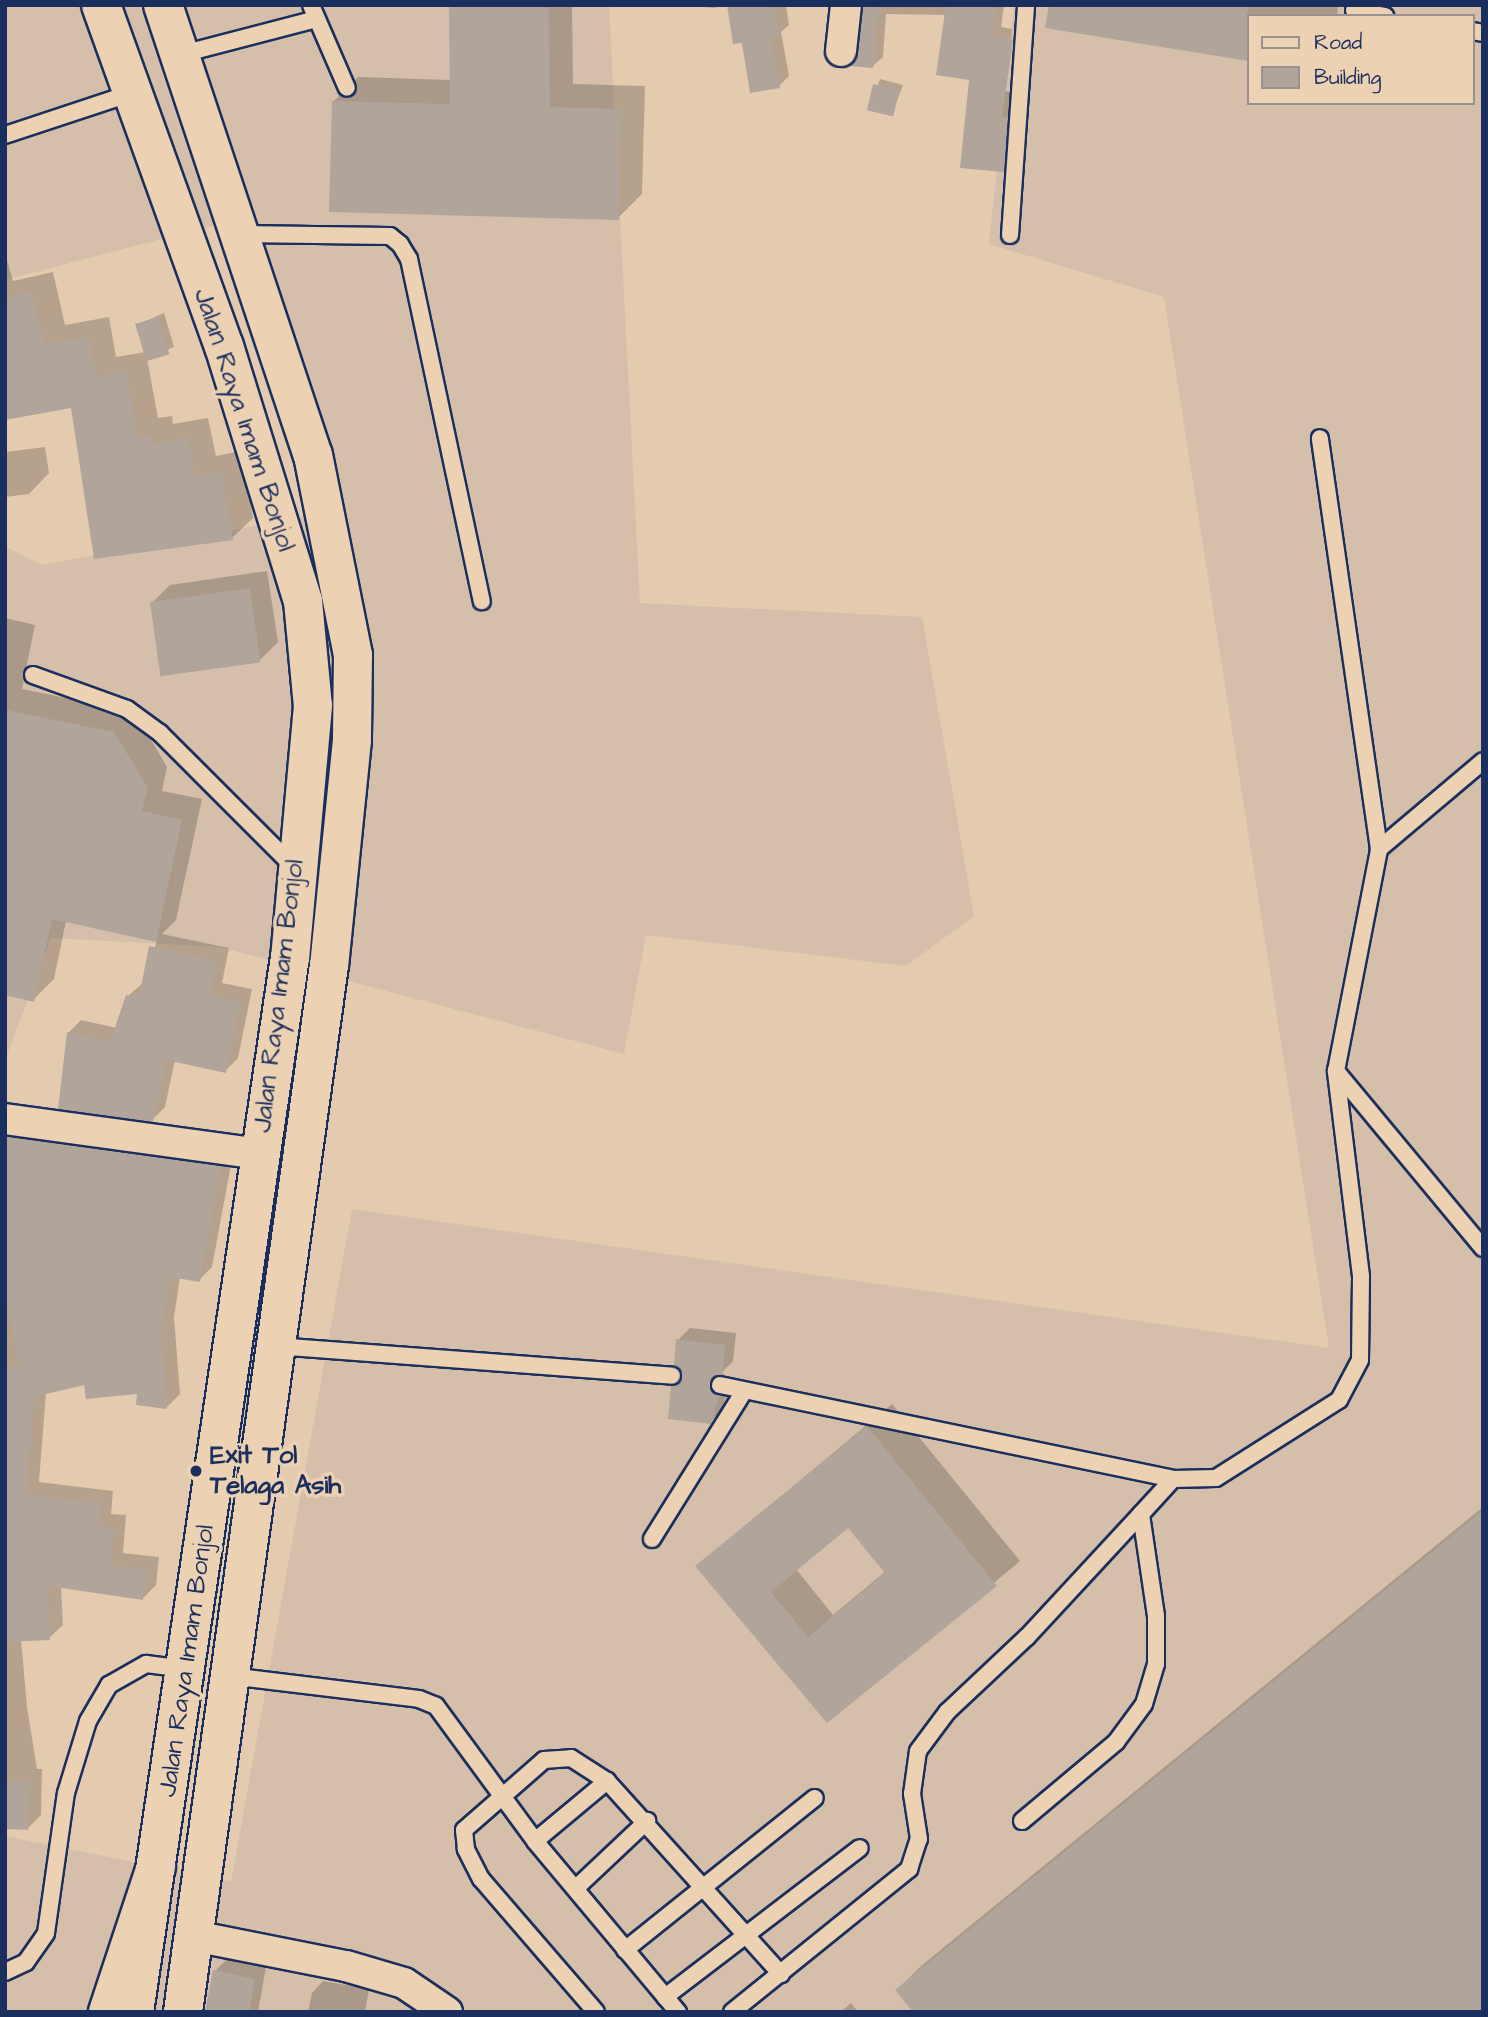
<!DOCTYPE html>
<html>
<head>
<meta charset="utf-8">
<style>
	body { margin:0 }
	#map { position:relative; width:1488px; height:2017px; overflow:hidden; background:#e4cbb0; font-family:"Architects Daughter",sans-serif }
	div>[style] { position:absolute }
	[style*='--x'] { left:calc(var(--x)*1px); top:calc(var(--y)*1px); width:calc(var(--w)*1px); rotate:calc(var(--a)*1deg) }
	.built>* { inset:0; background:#d5bfaa }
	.shadow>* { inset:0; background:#0003 }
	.building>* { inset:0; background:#b1a49b; transform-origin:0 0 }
	.roads { filter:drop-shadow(2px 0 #1b2f5e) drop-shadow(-2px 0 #1b2f5e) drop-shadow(0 2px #1b2f5e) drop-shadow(0 -2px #1b2f5e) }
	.service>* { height:16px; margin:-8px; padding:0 8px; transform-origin:8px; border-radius:8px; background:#ecd1b3 }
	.minor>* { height:30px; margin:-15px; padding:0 15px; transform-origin:15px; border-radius:15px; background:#ecd1b3 }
	.trunk>* { height:38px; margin:-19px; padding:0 19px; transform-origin:19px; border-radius:19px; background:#ecd1b3 }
	.motorway>* { height:38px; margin:-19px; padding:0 19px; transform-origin:19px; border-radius:19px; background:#ecd1b3 }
	.dots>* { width:19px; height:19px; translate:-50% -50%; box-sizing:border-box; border:4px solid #ecd1b3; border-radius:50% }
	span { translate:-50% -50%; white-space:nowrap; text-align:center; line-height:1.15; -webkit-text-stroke:7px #ecd1b3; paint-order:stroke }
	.street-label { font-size:26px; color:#1b2f5e }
	.poi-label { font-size:26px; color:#1b2f5e; font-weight:700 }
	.left { translate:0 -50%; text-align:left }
	.frame { position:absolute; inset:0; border:7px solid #1b2f5e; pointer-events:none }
	.legend { position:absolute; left:1247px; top:14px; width:228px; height:91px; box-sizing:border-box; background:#ecd1b3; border:2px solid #989091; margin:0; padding:9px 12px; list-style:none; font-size:21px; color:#1b2f5e }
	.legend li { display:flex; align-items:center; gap:14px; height:35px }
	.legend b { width:35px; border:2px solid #989091 }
</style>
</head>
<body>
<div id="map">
	<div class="built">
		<i style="clip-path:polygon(5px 5px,609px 5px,640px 603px,922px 617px,974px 916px,906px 966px,646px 935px,624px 1054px,220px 947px,51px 938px,5px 1060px,5px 546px,42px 565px,314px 515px,219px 224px,5px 280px)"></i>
		<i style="clip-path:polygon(evenodd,1014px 5px,1483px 5px,1483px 2012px,5px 2012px,5px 1836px,231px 1882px,352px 1209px,1329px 1348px,1164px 297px,989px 244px,1014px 5px,1248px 16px,1472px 16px,1472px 103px,1248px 103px,1248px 16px)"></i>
	</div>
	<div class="shadow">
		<i style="clip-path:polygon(451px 5px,572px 5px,573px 84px,645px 86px,642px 194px,618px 218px,334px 101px,358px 77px,451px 80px)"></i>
		<i style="clip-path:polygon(673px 5px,719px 5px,716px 8px)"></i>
		<i style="clip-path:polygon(729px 5px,786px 5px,789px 25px,781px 32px,789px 76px,779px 86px,744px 41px)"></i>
		<i style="clip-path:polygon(865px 5px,1004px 5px,1001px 27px,1012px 29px,1005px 91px,1013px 92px,1013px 160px,1003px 170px,946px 15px,886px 14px,883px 57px,873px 66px,860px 53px)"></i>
		<i style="clip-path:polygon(1051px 5px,1338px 5px,1337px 16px,1248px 16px,1248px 59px,1047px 26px)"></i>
		<i style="clip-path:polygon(880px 79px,903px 85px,892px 114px,869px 109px)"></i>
		<i style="clip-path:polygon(5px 253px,13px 281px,53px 272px,65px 325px,109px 317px,116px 357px,145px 352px,137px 325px,164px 313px,174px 347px,147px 358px,158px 418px,172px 416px,173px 424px,208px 418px,216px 456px,241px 451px,253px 518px,232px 538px,73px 406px,5px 418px)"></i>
		<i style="clip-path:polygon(45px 447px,49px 473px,29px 494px,5px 497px,5px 452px)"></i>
		<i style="clip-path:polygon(267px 571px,278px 642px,260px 660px,152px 603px,170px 585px)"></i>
		<i style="clip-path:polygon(5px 618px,35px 625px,22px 689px,135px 712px,167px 767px,162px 791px,202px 799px,176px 920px,162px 934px,229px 948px,222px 983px,252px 989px,238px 1058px,225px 1071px,175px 1060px,165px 1107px,152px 1120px,68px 1033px,81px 1020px,117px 1028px,128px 996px,143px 983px,157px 940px,66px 921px,54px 979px,33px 1000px,5px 993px)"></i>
		<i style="clip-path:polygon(5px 1121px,233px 1154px,212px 1267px,199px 1280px,180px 1277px,174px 1317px,180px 1394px,167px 1407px,139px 1392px,85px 1383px,46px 1392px,39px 1482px,113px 1491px,111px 1514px,126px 1515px,123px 1553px,159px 1557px,156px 1585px,142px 1599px,61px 1586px,63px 1625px,49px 1638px,21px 1639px,27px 1707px,37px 1769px,42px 1769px,41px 1815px,28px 1828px,5px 1827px)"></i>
		<i style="clip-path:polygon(690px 1328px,736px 1333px,733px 1361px,722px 1372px,730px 1383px,722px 1410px,710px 1422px,684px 1376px,678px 1340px)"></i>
		<i style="clip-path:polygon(evenodd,892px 1404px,1020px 1561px,827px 1721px,697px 1566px,892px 1404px,849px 1525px,886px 1571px,833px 1615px,796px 1569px,849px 1525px)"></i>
		<i style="clip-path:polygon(1483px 1507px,1483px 2012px,897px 1990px,921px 1966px)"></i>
		<i style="clip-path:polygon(227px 1959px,266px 1967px,258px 2012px,208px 2012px,215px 1971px)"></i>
		<i style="clip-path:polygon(323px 1981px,369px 1989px,365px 2012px,308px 2012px,312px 1993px)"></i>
		<i style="clip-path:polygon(851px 2003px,858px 2012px,841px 2012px)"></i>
	</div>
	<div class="building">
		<i style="clip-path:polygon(449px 5px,549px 5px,550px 107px,622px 109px,619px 220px,329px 212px,332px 101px,450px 104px)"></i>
		<i style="clip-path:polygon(727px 5px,774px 5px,780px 37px,771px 38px,780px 88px,750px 93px,742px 43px,733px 44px)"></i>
		<i style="clip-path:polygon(863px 5px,879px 5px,873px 68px,850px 66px,858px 53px)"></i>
		<i style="clip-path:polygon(946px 5px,996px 5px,992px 37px,1013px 40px,1002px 117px,1008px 117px,1004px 172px,960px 168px,969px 80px,936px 75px)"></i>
		<i style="clip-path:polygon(1049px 5px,1248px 5px,1248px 61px,1045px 28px)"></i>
		<i style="left:873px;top:84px;width:27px;height:27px;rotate:13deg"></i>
		<i style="clip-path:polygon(32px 292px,44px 344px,89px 337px,96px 377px,126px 371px,138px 438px,151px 435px,153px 444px,188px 437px,195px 475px,221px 471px,233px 540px,94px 559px,71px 408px,5px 420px,5px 298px)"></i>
		<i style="left:158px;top:317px;width:39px;height:24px;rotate:73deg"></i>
		<i style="left:250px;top:588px;width:75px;height:101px;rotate:82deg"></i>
		<i style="clip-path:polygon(5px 710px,114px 732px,148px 788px,142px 811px,182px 820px,156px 942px,52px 919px,34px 1002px,5px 995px)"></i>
		<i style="clip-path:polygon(149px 946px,217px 961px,210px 996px,240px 1002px,226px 1073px,166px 1060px,153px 1122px,58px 1109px,67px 1032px,110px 1042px,126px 995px,139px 997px)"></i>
		<i style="clip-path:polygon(5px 1137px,221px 1166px,200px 1282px,170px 1277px,161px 1331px,167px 1409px,136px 1405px,137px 1394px,86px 1399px,84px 1385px,34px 1397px,26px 1495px,101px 1503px,98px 1526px,114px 1528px,110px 1566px,146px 1569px,143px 1600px,48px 1586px,50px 1640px,5px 1642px,5px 1367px,19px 1367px,5px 1291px)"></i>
		<i style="clip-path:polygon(676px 1339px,725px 1345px,722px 1375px,710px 1384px,719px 1396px,711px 1424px,668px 1419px,671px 1386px,682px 1377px,674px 1366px)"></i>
		<i style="clip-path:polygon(evenodd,867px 1426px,997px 1586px,827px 1723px,695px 1566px,867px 1426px,848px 1528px,885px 1573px,808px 1637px,771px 1592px,848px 1528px)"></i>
		<i style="clip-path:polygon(1483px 1510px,1483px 2012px,913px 2012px,895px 1990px)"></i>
		<i style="left:5px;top:1781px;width:25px;height:48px;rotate:2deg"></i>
		<i style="clip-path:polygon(213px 1970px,255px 1979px,249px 2012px,205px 2012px)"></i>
	</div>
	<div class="roads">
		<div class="service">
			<i style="--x:311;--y:5;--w:90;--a:66.6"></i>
			<i style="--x:1354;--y:10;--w:32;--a:11"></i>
			<i style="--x:1472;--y:31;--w:11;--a:10"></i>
			<i style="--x:182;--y:54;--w:138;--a:-14.6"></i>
			<i style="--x:5;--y:135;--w:134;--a:-18.3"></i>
			<i style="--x:240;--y:234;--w:150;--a:0.8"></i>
			<i style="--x:390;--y:236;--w:13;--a:39"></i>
			<i style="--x:400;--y:244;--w:17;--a:59"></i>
			<i style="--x:409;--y:259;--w:350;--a:78"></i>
			<i style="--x:1010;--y:235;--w:231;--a:-86"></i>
			<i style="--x:33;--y:675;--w:100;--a:19.9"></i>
			<i style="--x:127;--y:709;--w:41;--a:36"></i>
			<i style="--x:160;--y:733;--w:190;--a:45"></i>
			<i style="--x:1379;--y:849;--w:136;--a:-40.2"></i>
			<i style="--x:1336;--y:1071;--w:230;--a:50.3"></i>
			<i style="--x:277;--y:1346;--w:396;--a:4.3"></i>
			<i style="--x:720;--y:1385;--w:463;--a:11.7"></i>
			<i style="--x:1173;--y:1479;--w:43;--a:-1.3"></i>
			<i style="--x:1216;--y:1478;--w:146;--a:-32.4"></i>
			<i style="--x:1339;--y:1400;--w:45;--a:-62.3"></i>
			<i style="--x:1360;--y:1360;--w:84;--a:-89.3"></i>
			<i style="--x:1361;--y:1276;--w:207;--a:-97"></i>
			<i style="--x:1336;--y:1071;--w:226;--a:-79"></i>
			<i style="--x:1379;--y:849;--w:415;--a:-98.2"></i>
			<i style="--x:652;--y:1539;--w:174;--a:-58.1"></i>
			<i style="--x:230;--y:1676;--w:190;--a:6.9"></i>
			<i style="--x:419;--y:1699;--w:18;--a:22"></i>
			<i style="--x:436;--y:1706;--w:167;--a:53.7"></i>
			<i style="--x:535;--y:1841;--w:223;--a:50.1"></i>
			<i style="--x:1022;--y:1821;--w:123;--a:-40"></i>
			<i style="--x:1116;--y:1742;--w:47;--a:-53.6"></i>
			<i style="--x:1144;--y:1704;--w:42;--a:-73.3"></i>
			<i style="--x:1156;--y:1664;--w:48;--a:-90"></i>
			<i style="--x:1156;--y:1616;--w:103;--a:-98.4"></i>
			<i style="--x:1141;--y:1514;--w:47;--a:-47.6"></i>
			<i style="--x:535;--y:1841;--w:94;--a:-39.8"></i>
			<i style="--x:576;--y:1888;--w:98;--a:-43.3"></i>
			<i style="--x:625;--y:1950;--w:243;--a:-38.7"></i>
			<i style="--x:5;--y:1972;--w:23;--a:-25"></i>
			<i style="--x:26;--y:1962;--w:35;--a:-55"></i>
			<i style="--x:46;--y:1933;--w:141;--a:-81.9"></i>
			<i style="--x:66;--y:1793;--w:75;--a:-73"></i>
			<i style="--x:88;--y:1721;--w:42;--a:-59.7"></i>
			<i style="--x:109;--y:1685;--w:43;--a:-29.6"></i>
			<i style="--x:146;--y:1664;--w:40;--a:7.1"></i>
			<i style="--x:665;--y:1997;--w:245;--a:-37.4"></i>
			<i style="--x:596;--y:2012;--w:176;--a:-130.8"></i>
			<i style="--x:481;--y:1879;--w:34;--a:-117"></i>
			<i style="--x:466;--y:1849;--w:19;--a:-96"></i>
			<i style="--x:464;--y:1830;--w:106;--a:-41.2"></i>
			<i style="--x:544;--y:1760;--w:27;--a:-4"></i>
			<i style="--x:571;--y:1758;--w:43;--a:32.6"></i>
			<i style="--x:607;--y:1781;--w:260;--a:48"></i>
			<i style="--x:732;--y:2012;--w:228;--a:-38.9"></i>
			<i style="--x:909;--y:1869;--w:32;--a:-72"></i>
			<i style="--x:919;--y:1839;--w:46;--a:-98.8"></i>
			<i style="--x:912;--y:1794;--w:43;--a:-82.1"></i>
			<i style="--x:918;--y:1751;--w:49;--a:-53.4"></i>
			<i style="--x:947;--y:1712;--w:110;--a:-43.2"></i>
			<i style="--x:1027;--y:1637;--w:168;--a:-47.2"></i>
		</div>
		<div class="minor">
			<i style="--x:841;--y:51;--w:46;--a:-83.8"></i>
			<i style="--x:5;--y:1119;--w:256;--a:7.8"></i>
			<i style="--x:194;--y:1936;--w:155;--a:11.2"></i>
			<i style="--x:346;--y:1966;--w:60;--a:16.3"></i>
			<i style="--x:404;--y:1983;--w:52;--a:34"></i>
		</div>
		<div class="trunk">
			<i style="--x:101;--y:5;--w:363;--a:70.2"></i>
			<i style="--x:224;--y:346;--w:267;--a:72.8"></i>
			<i style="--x:303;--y:601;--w:105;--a:84.6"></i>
			<i style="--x:313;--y:706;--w:252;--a:95.2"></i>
			<i style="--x:290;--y:957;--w:1066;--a:98.41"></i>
			<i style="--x:163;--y:5;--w:474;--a:71.6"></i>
			<i style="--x:313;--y:455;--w:204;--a:78.7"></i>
			<i style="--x:353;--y:655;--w:85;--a:90.7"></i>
			<i style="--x:352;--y:740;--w:226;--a:95.8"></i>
			<i style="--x:329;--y:965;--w:1057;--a:97.94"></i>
		</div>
		<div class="motorway">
			<i style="--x:108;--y:2012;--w:153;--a:-71.7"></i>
		</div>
	</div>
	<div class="dots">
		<i style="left:196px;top:1471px;background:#1b2f5e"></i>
	</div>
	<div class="street-label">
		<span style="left:244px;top:420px;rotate:72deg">Jalan Raya Imam Bonjol</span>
		<span style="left:279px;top:996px;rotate:-83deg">Jalan Raya Imam Bonjol</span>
		<span style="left:187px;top:1661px;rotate:-82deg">Jalan Raya Imam Bonjol</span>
	</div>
	<div class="poi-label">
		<span class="left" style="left:210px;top:1471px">Exit Tol<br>Telaga Asih</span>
	</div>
	<div class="frame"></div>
	<ul class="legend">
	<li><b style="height:9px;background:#ecd1b3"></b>Road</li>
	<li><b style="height:19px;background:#b1a49b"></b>Building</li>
	</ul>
</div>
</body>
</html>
